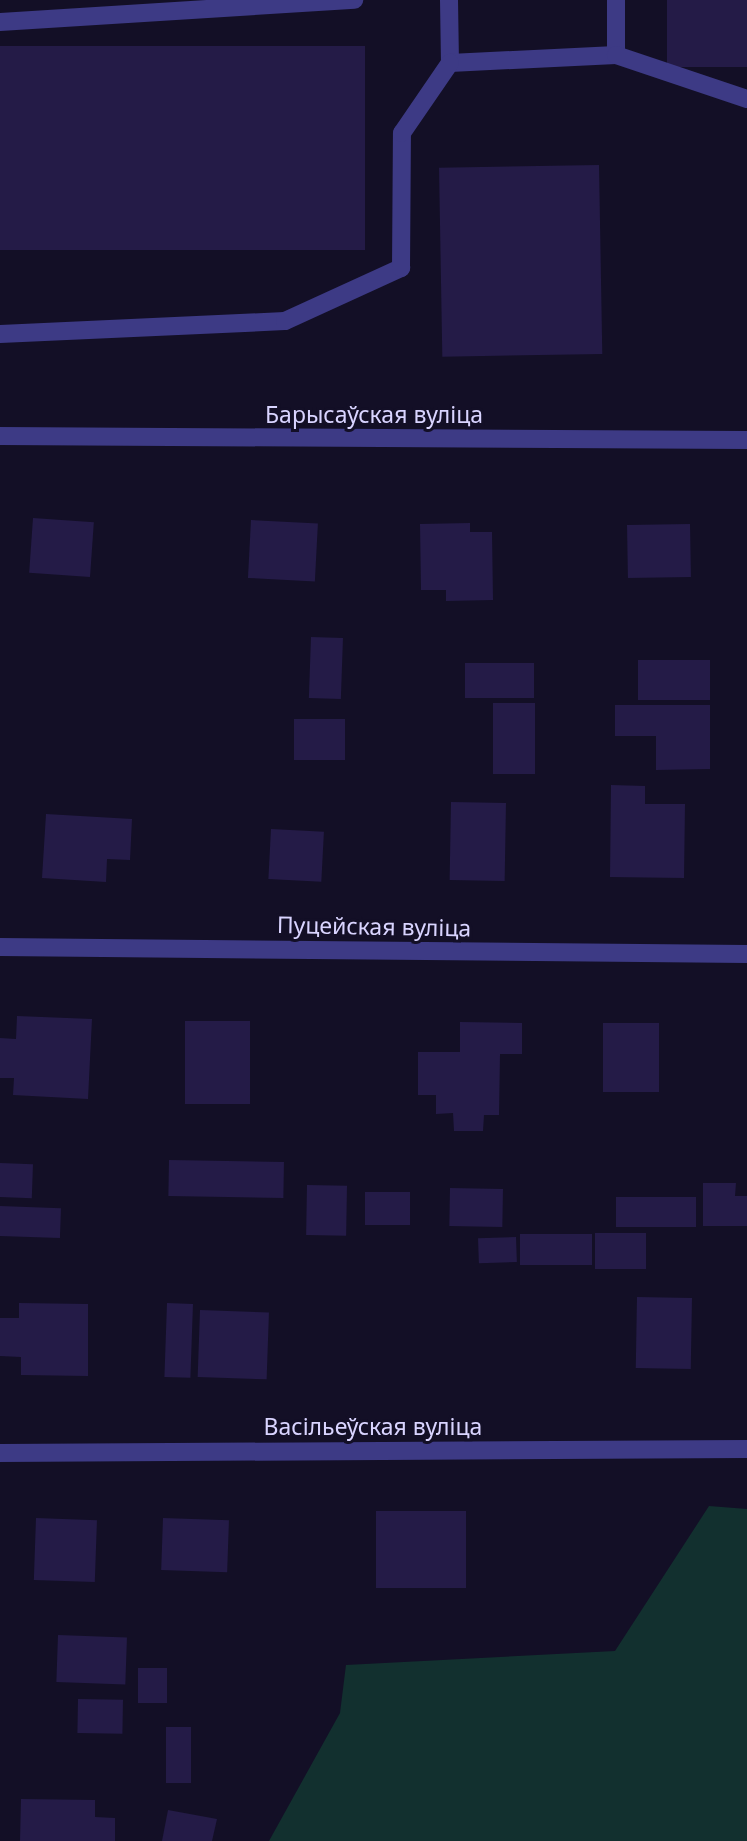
<!DOCTYPE html>
<html>
<head>
<meta charset="utf-8">
<style>
	body { margin:0 }
	#map { position:relative; width:747px; height:1841px; overflow:hidden; background:#130f26; font-family:"Noto Sans",sans-serif }
	div>[style] { position:absolute }
	[style*='--x'] { left:calc(var(--x)*1px); top:calc(var(--y)*1px); width:calc(var(--w)*1px); rotate:calc(var(--a)*1deg) }
	.green>* { inset:0; background:#12302f }
	.building>* { inset:0; background:#241b47; transform-origin:0 0 }
	.lane>* { height:18px; margin:-9px; padding:0 9px; transform-origin:9px; border-radius:9px; background:#3d3a85 }
	.street>* { height:18px; margin:-9px; padding:0 9px; transform-origin:9px; border-radius:9px; background:#3d3a85 }
	span { translate:-50% -50%; white-space:nowrap; text-align:center; line-height:1.15; -webkit-text-stroke:6px #130f26; paint-order:stroke }
	.street-label { font-size:23px; color:#d9d4ff }
</style>
</head>
<body>
<div id="map">
	<div class="green">
		<i style="clip-path:polygon(709px 1506px,747px 1509px,747px 1841px,269px 1841px,340px 1713px,346px 1665px,615px 1651px)"></i>
	</div>
	<div class="building">
		<i style="left:667px;top:0;width:80px;height:67px"></i>
		<i style="left:365px;top:46px;width:204px;height:365px;rotate:90deg"></i>
		<i style="left:599px;top:165px;width:189px;height:160px;rotate:89deg"></i>
		<i style="left:33px;top:518px;width:61px;height:55px;rotate:4deg"></i>
		<i style="left:251px;top:520px;width:67px;height:58px;rotate:3deg"></i>
		<i style="clip-path:polygon(470px 523px,470px 532px,492px 532px,493px 600px,446px 601px,446px 590px,421px 590px,420px 524px)"></i>
		<i style="left:690px;top:524px;width:53px;height:63px;rotate:89deg"></i>
		<i style="left:311px;top:637px;width:32px;height:61px;rotate:2deg"></i>
		<i style="left:638px;top:660px;width:72px;height:40px"></i>
		<i style="left:465px;top:663px;width:69px;height:35px"></i>
		<i style="left:493px;top:703px;width:42px;height:71px"></i>
		<i style="clip-path:polygon(615px 705px,710px 705px,710px 769px,656px 770px,656px 736px,615px 736px)"></i>
		<i style="left:294px;top:719px;width:51px;height:41px"></i>
		<i style="clip-path:polygon(611px 785px,645px 786px,645px 804px,685px 804px,684px 878px,610px 877px)"></i>
		<i style="left:451px;top:802px;width:55px;height:78px;rotate:1deg"></i>
		<i style="clip-path:polygon(46px 814px,132px 819px,130px 860px,107px 859px,106px 882px,42px 878px)"></i>
		<i style="left:271px;top:829px;width:53px;height:50px;rotate:3deg"></i>
		<i style="clip-path:polygon(17px 1016px,92px 1019px,88px 1099px,13px 1095px,14px 1078px,0 1078px,0 1038px,16px 1039px)"></i>
		<i style="left:185px;top:1021px;width:65px;height:83px"></i>
		<i style="clip-path:polygon(460px 1022px,522px 1023px,522px 1054px,500px 1054px,499px 1115px,484px 1115px,483px 1131px,454px 1131px,453px 1113px,436px 1114px,436px 1095px,418px 1095px,418px 1052px,460px 1052px)"></i>
		<i style="left:603px;top:1023px;width:56px;height:69px"></i>
		<i style="left:169px;top:1160px;width:115px;height:36px;rotate:1deg"></i>
		<i style="left:0;top:1163px;width:33px;height:34px;rotate:2deg"></i>
		<i style="clip-path:polygon(703px 1183px,736px 1183px,735px 1196px,747px 1196px,747px 1226px,703px 1226px)"></i>
		<i style="left:307px;top:1185px;width:40px;height:50px;rotate:1deg"></i>
		<i style="left:450px;top:1188px;width:53px;height:38px;rotate:1deg"></i>
		<i style="left:365px;top:1192px;width:45px;height:33px"></i>
		<i style="left:616px;top:1197px;width:80px;height:30px"></i>
		<i style="left:0;top:1206px;width:61px;height:30px;rotate:2deg"></i>
		<i style="left:595px;top:1233px;width:51px;height:36px"></i>
		<i style="left:592px;top:1234px;width:31px;height:72px;rotate:90deg"></i>
		<i style="left:516px;top:1237px;width:25px;height:38px;rotate:88deg"></i>
		<i style="left:637px;top:1297px;width:55px;height:71px;rotate:1deg"></i>
		<i style="clip-path:polygon(19px 1303px,88px 1304px,88px 1376px,21px 1375px,21px 1357px,0 1356px,0 1318px,19px 1318px)"></i>
		<i style="left:167px;top:1303px;width:26px;height:74px;rotate:2deg"></i>
		<i style="left:200px;top:1310px;width:69px;height:67px;rotate:2deg"></i>
		<i style="left:376px;top:1511px;width:90px;height:77px"></i>
		<i style="left:36px;top:1518px;width:61px;height:62px;rotate:2deg"></i>
		<i style="left:163px;top:1518px;width:66px;height:52px;rotate:2deg"></i>
		<i style="left:58px;top:1635px;width:69px;height:47px;rotate:2deg"></i>
		<i style="left:138px;top:1668px;width:29px;height:35px"></i>
		<i style="left:78px;top:1699px;width:45px;height:34px;rotate:1deg"></i>
		<i style="left:166px;top:1727px;width:25px;height:56px"></i>
		<i style="clip-path:polygon(21px 1799px,95px 1800px,95px 1817px,115px 1818px,115px 1841px,20px 1841px)"></i>
		<i style="clip-path:polygon(168px 1810px,217px 1819px,212px 1841px,162px 1841px)"></i>
	</div>
	<div class="lane">
		<i style="--x:449;--y:0;--w:63;--a:89.1"></i>
		<i style="--x:450;--y:63;--w:166;--a:-2.8"></i>
		<i style="--x:616;--y:55;--w:55;--a:-90"></i>
		<i style="--x:0;--y:22;--w:355;--a:-3.6"></i>
		<i style="--x:616;--y:55;--w:138;--a:18.6"></i>
		<i style="--x:0;--y:334;--w:285;--a:-2.6"></i>
		<i style="--x:285;--y:321;--w:128;--a:-24.6"></i>
		<i style="--x:401;--y:268;--w:135;--a:-89.6"></i>
		<i style="--x:402;--y:133;--w:85;--a:-55.6"></i>
	</div>
	<div class="street">
		<i style="--x:0;--y:436;--w:747;--a:0.31"></i>
		<i style="--x:0;--y:947;--w:747;--a:0.54"></i>
		<i style="--x:0;--y:1453;--w:747;--a:-0.31"></i>
	</div>
	<div class="street-label">
		<span style="left:374px;top:414px">Барысаўская вуліца</span>
		<span style="left:374px;top:926px;rotate:1deg">Пуцейская вуліца</span>
		<span style="left:373px;top:1426px">Васільеўская вуліца</span>
	</div>
</div>
</body>
</html>
